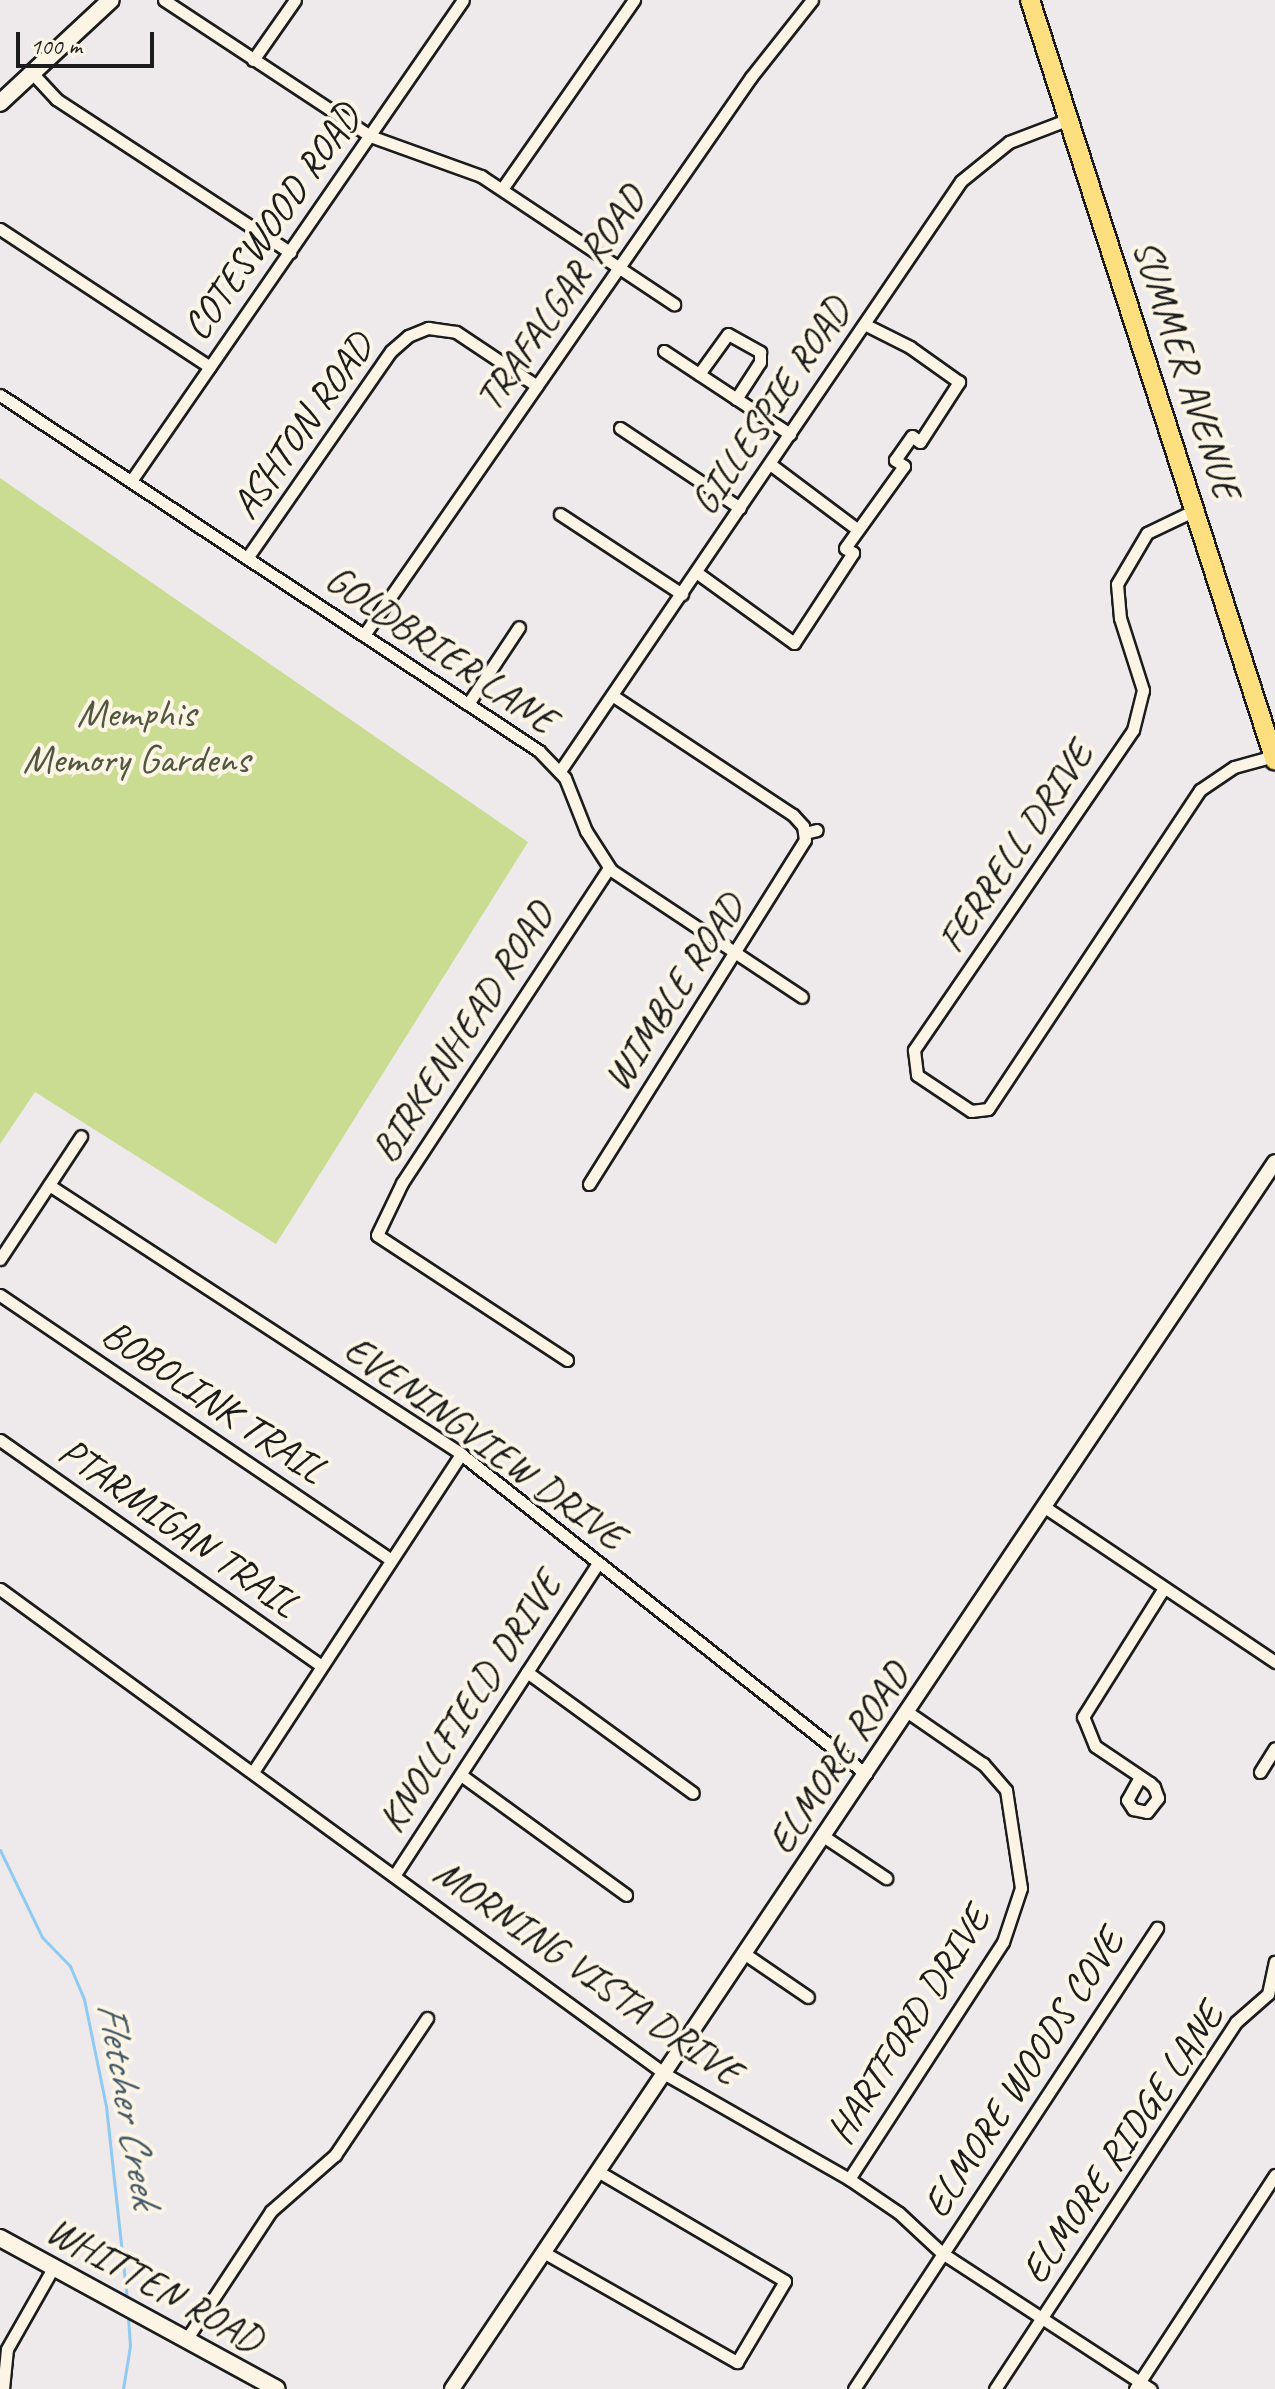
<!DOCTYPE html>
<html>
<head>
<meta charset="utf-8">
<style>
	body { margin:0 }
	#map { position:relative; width:1275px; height:2389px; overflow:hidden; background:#eeeaeb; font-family:Caveat,sans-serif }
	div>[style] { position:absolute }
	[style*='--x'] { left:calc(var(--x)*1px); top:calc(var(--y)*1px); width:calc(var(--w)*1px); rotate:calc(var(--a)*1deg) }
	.green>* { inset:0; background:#c9dc91 }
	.stream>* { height:3px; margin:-1.5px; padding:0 1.5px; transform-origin:1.5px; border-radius:1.5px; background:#90caf0 }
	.roads { filter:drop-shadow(2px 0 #1c1c1c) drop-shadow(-2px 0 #1c1c1c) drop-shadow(0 2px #1c1c1c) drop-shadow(0 -2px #1c1c1c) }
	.minor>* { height:11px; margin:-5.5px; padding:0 5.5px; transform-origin:5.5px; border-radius:5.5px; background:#fcf5e5 }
	.tertiary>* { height:14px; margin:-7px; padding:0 7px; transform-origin:7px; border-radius:7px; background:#fcf5e5 }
	.secondary>* { height:16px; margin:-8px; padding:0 8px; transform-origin:8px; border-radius:8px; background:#fcf5e5 }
	.primary>* { height:18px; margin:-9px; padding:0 9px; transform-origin:9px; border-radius:9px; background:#fedf80 }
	span { translate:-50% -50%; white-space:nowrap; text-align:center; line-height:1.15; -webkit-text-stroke:8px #fcf5e5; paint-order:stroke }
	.street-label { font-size:40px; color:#1c1c1c }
	.park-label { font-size:40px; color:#50563f }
	.water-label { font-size:42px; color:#455966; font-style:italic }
	.scale { position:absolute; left:16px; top:32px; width:138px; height:36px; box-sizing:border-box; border:4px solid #1c1c1c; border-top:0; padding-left:10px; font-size:24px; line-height:28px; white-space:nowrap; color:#1c1c1c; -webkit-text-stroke:6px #fcf5e5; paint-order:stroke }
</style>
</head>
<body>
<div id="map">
	<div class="green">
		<i style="clip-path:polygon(0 478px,528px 842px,276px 1244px,35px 1092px,0 1144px)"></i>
	</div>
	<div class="stream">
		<i style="--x:0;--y:1850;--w:97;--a:64.2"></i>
		<i style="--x:42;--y:1937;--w:40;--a:46"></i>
		<i style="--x:70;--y:1966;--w:36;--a:67"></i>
		<i style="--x:84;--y:1999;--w:109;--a:78.4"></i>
		<i style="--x:106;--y:2106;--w:193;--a:83.8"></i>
		<i style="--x:123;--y:2389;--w:44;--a:-80.8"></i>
		<i style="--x:130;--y:2346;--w:32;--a:-94"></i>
	</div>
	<div class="roads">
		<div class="minor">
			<i style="--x:164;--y:0;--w:247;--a:33.4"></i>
			<i style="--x:370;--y:136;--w:118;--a:19.8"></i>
			<i style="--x:481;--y:176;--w:232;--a:33.6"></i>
			<i style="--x:253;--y:60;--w:73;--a:-55"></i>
			<i style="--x:34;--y:75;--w:33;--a:47"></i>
			<i style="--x:56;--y:99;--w:280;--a:33.2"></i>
			<i style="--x:502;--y:189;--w:231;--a:-55.1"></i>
			<i style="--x:0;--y:229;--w:251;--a:33.3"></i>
			<i style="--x:664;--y:351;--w:151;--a:33.4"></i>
			<i style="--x:699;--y:374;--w:49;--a:-54.1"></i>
			<i style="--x:728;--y:334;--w:37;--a:29"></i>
			<i style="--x:760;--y:352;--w:10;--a:90"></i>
			<i style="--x:760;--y:362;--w:44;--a:123"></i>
			<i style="--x:0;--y:395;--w:646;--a:33.44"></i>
			<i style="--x:539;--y:751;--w:37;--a:46"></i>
			<i style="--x:565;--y:778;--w:57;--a:68.4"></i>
			<i style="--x:586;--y:831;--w:46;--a:57.3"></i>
			<i style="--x:611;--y:870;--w:229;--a:33.6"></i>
			<i style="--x:620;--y:428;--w:144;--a:33.7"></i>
			<i style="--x:770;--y:464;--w:109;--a:36.8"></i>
			<i style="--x:131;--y:481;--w:584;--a:-55.39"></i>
			<i style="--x:1195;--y:510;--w:53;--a:154.4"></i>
			<i style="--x:1147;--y:533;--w:59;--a:120.5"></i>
			<i style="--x:1117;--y:584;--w:34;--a:85"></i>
			<i style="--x:1120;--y:618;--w:76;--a:72.3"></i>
			<i style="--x:1143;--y:690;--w:41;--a:104"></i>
			<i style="--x:1133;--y:730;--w:388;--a:124.4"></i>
			<i style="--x:914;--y:1050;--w:25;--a:83"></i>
			<i style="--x:917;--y:1075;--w:65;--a:33.7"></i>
			<i style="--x:971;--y:1111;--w:17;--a:-7"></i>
			<i style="--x:988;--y:1109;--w:383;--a:-56.4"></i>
			<i style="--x:1200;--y:790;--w:41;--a:-34.1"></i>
			<i style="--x:1234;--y:767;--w:41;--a:-15.4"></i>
			<i style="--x:560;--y:514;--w:146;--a:33.3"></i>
			<i style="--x:247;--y:558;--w:252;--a:-55.2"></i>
			<i style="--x:391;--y:351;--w:23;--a:-41"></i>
			<i style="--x:408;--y:336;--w:22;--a:-22"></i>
			<i style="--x:428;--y:328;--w:28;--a:8"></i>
			<i style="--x:456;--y:332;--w:97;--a:33.7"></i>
			<i style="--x:696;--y:572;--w:121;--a:35.9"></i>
			<i style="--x:794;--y:643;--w:108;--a:-56.8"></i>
			<i style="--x:853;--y:553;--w:9;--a:-148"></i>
			<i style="--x:845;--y:548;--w:101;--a:-54.3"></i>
			<i style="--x:904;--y:466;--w:11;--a:-146"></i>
			<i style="--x:895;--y:460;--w:29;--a:-55"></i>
			<i style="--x:912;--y:436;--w:10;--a:37"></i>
			<i style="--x:920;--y:442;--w:72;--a:-57"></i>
			<i style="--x:959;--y:382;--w:60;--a:-144.5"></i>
			<i style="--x:910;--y:347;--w:51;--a:-153.4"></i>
			<i style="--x:364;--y:635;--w:679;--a:-55.26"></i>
			<i style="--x:751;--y:77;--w:98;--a:-51.6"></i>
			<i style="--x:468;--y:704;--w:92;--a:-56.5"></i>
			<i style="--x:560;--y:771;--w:713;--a:-55.8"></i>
			<i style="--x:961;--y:181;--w:62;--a:-39.1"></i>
			<i style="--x:1009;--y:142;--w:64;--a:-21"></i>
			<i style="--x:805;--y:833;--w:12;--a:-14"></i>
			<i style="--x:589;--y:1184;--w:406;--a:-57.9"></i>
			<i style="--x:805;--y:840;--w:14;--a:-98"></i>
			<i style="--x:803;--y:826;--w:15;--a:-132"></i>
			<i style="--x:793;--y:815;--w:216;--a:-146.5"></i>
			<i style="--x:49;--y:1185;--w:492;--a:33.1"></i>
			<i style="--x:461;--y:1454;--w:516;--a:38.31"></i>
			<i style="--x:0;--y:1259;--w:147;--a:-56.6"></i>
			<i style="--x:0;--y:1295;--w:472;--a:34.1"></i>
			<i style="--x:567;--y:1360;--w:227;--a:-146.7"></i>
			<i style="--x:377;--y:1235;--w:58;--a:-64.3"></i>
			<i style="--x:402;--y:1183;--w:377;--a:-56.7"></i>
			<i style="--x:0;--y:1440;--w:393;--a:35.1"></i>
			<i style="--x:1046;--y:1508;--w:276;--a:33.9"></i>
			<i style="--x:0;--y:1589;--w:823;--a:36.1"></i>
			<i style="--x:665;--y:2074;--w:212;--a:29.7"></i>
			<i style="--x:849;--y:2179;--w:60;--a:34.2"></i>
			<i style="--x:899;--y:2213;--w:59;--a:42.9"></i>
			<i style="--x:942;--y:2253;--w:249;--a:33.1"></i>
			<i style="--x:527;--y:1672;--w:205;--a:36.1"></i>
			<i style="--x:253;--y:1772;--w:380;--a:-56.8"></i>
			<i style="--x:1260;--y:1772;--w:28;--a:-58"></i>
			<i style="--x:461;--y:1775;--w:204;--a:36"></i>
			<i style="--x:1140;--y:1777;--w:26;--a:119"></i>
			<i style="--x:1127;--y:1800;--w:11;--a:56"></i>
			<i style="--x:1133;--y:1809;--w:14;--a:12"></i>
			<i style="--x:1147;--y:1812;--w:18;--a:-52"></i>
			<i style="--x:1158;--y:1798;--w:12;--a:-110"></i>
			<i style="--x:1154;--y:1787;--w:6;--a:-135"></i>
			<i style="--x:1150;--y:1783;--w:66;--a:-146.1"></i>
			<i style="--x:1095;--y:1746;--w:31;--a:-112"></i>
			<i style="--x:1083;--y:1717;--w:152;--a:-57.9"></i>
			<i style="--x:823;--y:1836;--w:76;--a:33.7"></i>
			<i style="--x:394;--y:1876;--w:374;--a:-56.9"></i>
			<i style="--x:745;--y:1954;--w:76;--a:34.3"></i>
			<i style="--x:849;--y:2179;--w:283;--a:-57"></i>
			<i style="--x:1003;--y:1942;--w:57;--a:-71.6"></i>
			<i style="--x:1021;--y:1888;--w:99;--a:-98.7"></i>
			<i style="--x:1006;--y:1790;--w:35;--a:-131"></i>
			<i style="--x:983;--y:1764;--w:90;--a:-145.4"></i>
			<i style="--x:545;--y:2253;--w:221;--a:29.6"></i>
			<i style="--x:737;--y:2362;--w:94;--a:-59.3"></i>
			<i style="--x:785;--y:2281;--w:213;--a:-149.6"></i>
			<i style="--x:186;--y:2340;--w:154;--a:-56.6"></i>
			<i style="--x:271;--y:2211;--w:85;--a:-41.2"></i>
			<i style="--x:335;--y:2155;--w:165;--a:-56.1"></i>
			<i style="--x:3;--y:2389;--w:40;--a:-84.3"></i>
			<i style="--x:7;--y:2349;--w:93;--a:-60.4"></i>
			<i style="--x:854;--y:2389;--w:552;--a:-56.68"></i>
			<i style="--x:995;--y:2389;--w:439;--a:-56.7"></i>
			<i style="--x:1236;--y:2022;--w:43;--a:-41.2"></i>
			<i style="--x:1268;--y:1994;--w:33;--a:-78"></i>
			<i style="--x:1135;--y:2389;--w:256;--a:-56.8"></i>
		</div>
		<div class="tertiary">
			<i style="--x:452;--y:2389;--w:1477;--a:-56.15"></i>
		</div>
		<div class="secondary">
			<i style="--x:0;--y:103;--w:151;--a:-42.9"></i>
			<i style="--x:0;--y:2238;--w:315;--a:28.6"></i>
		</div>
		<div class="primary">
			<i style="--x:1030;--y:0;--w:799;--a:72.15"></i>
		</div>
	</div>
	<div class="street-label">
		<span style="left:271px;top:222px;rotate:-55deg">COTESWOOD ROAD</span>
		<span style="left:560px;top:298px;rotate:-55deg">TRAFALGAR ROAD</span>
		<span style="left:1187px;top:369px;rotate:72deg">SUMMER AVENUE</span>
		<span style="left:770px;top:406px;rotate:-56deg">GILLESPIE ROAD</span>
		<span style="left:302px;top:426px;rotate:-55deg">ASHTON ROAD</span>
		<span style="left:441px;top:649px;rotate:34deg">GOLDBRIER LANE</span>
		<span style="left:1015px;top:847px;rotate:-56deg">FERRELL DRIVE</span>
		<span style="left:673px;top:992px;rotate:-57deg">WIMBLE ROAD</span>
		<span style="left:462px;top:1032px;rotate:-57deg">BIRKENHEAD ROAD</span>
		<span style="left:214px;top:1401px;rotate:34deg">BOBOLINK TRAIL</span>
		<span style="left:485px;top:1442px;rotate:36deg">EVENINGVIEW DRIVE</span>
		<span style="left:179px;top:1527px;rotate:35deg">PTARMIGAN TRAIL</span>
		<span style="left:469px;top:1702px;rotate:-57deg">KNOLLFIELD DRIVE</span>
		<span style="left:838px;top:1758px;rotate:-56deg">ELMORE ROAD</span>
		<span style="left:588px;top:1972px;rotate:35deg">MORNING VISTA DRIVE</span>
		<span style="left:908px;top:2025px;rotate:-58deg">HARTFORD DRIVE</span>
		<span style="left:1023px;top:2073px;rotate:-57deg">ELMORE WOODS COVE</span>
		<span style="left:1122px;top:2143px;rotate:-56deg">ELMORE RIDGE LANE</span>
		<span style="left:155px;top:2284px;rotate:29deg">WHITTEN ROAD</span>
	</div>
	<div class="park-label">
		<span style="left:136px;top:736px">Memphis<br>Memory Gardens</span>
	</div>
	<div class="water-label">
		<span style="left:128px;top:2104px;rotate:80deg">Fletcher Creek</span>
	</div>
	<div class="scale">100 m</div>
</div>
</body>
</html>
